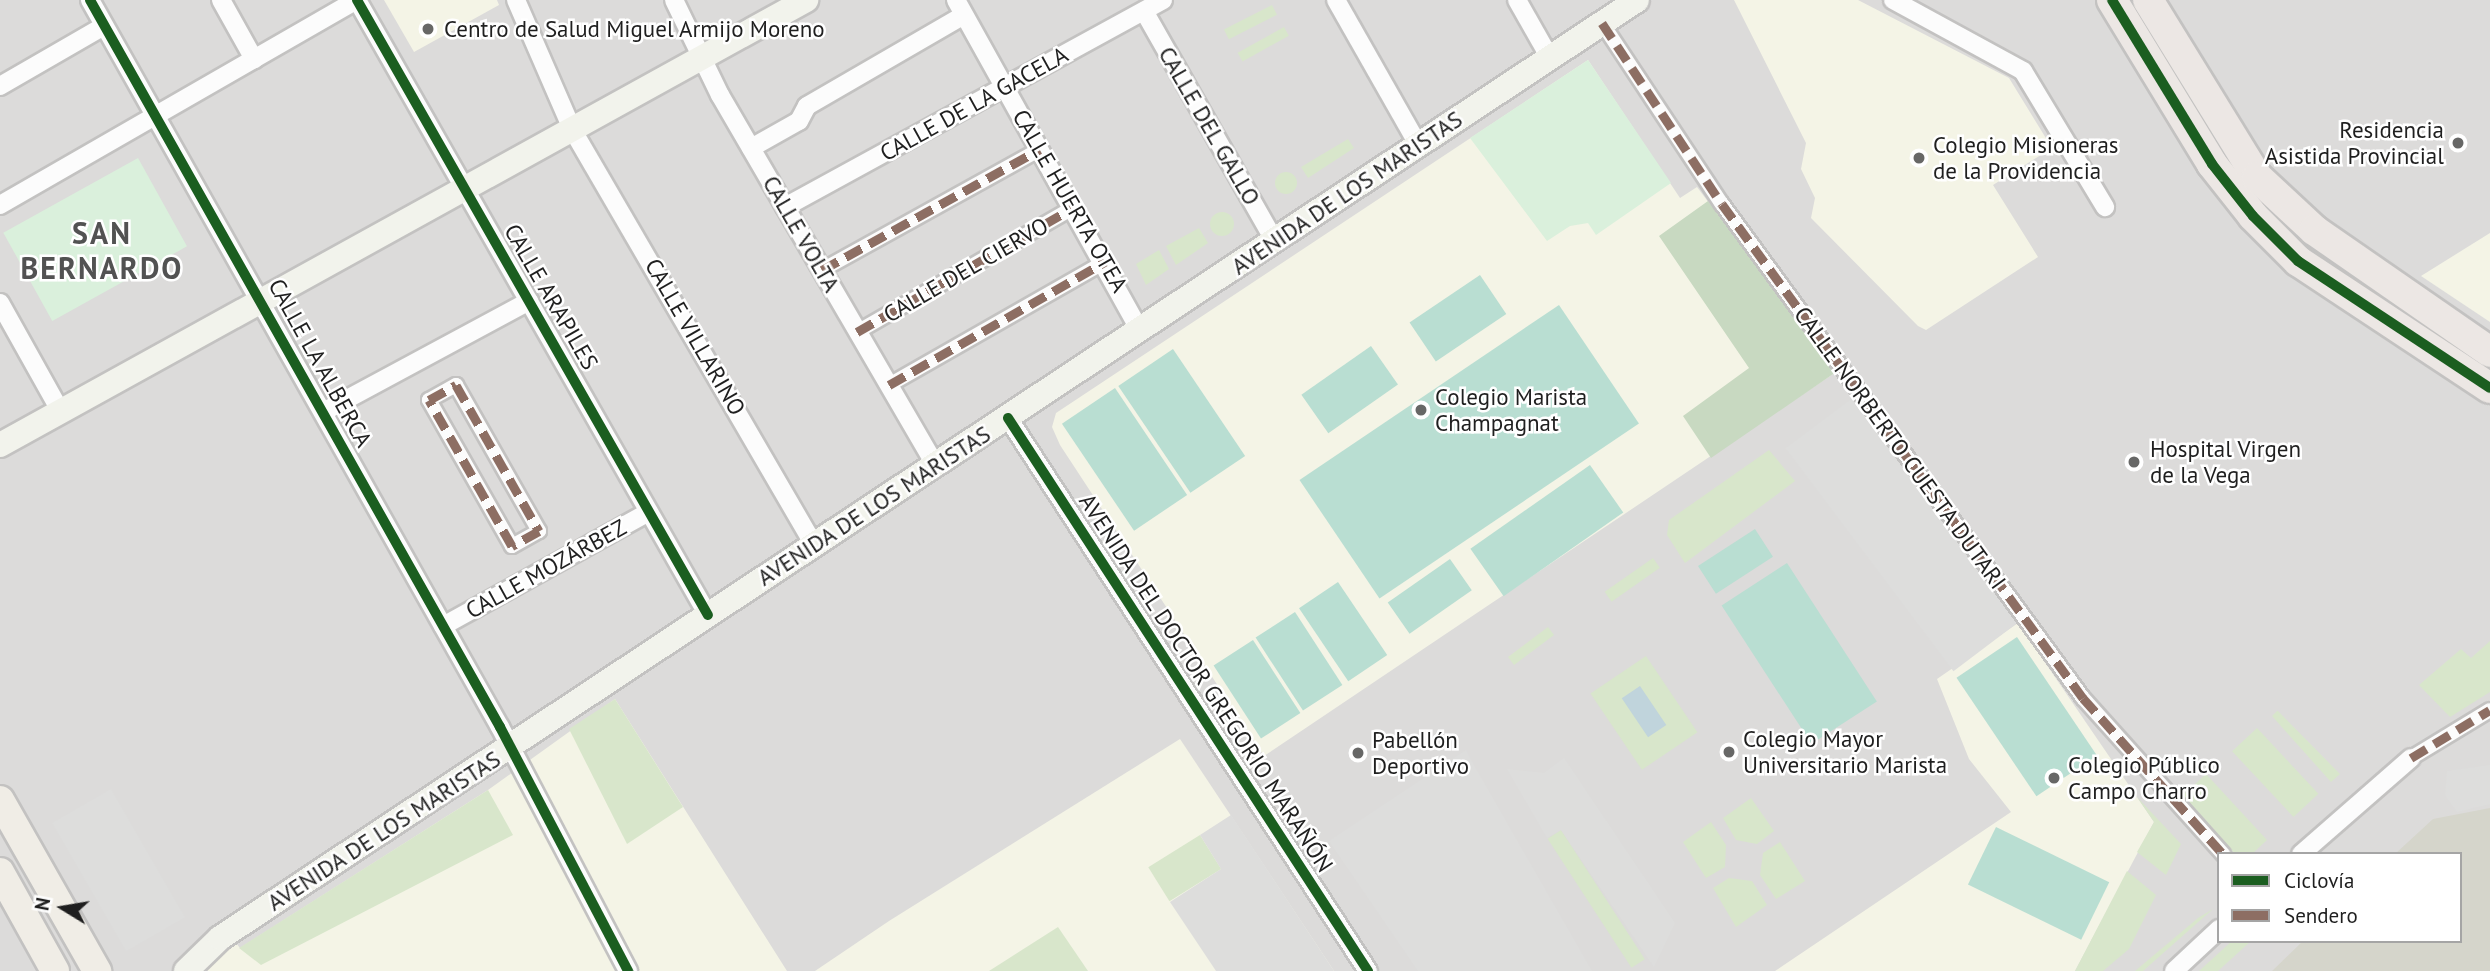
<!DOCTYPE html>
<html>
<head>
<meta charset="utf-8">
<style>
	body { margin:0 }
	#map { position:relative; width:2490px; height:971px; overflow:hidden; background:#edece9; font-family:"PT Sans",sans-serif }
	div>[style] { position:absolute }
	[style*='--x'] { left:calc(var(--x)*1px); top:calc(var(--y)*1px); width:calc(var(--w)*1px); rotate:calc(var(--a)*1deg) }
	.residential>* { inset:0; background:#dcdbda }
	.education>* { inset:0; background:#f4f4e6 }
	.construction>* { inset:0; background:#d5d5cb }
	.grass>* { inset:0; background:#d8e6cb; transform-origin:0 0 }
	.round { border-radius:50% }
	.forest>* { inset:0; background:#c8d9c1 }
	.park>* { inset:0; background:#daf0dc; transform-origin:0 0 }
	.pitch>* { inset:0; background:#b9ded2; transform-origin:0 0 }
	.parking>* { inset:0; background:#dddddc; transform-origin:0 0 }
	.water>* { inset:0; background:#c0d4dc; transform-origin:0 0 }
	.roads { filter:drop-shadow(2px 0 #c3c2c1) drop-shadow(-2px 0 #c3c2c1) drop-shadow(0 2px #c3c2c1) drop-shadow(0 -2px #c3c2c1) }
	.pedestrian>* { height:14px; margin:-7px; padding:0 7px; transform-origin:7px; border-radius:7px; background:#fcfcfc }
	.minor>* { height:18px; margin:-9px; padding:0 9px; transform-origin:9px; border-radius:9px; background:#fcfcfc }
	.secondary>* { height:24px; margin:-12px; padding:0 12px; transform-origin:12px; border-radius:12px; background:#f2f3ec }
	.primary>* { height:28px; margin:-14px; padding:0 14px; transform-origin:14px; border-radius:14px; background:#f0ede6 }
	.trunk>* { height:30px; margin:-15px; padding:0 15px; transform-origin:15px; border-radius:15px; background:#ece7e4 }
	.quiet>* { height:9px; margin-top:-4.5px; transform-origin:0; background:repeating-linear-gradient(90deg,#8d6e63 0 18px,transparent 0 27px) }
	.cycleway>* { height:10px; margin:-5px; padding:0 5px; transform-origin:5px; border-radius:5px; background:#1b5e20 }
	.dots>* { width:19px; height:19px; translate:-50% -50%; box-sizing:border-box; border:4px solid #fff; border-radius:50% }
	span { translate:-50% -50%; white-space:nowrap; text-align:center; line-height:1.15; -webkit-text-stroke:5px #fff; paint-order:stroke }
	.poi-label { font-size:23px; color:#1f1f1f }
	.left { translate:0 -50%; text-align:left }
	.right { translate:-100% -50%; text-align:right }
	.street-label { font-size:23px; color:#1f1f1f }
	.district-label { font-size:30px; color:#525252; font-weight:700; letter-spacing:2px }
	.legend { position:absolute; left:2217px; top:852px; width:245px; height:91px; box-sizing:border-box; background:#fff; border:2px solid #a5a5a5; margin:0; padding:9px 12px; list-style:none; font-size:21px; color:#1f1f1f }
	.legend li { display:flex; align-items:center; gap:14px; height:35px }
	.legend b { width:35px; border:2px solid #a5a5a5 }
	.north { position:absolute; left:28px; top:873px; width:70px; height:70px; -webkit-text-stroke:5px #fff; paint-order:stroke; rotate:281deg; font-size:19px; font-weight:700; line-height:28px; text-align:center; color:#1f1f1f }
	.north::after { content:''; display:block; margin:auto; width:24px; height:32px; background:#1f1f1f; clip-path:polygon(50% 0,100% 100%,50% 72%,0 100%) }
</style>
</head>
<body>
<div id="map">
	<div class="residential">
		<i style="clip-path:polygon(evenodd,0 0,2490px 0,2490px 971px,0 971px,0 0,2219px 854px,2460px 854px,2460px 941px,2219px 941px,2219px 854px)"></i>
	</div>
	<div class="education">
		<i style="clip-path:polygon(384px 0,497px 0,499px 5px,414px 52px)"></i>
		<i style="clip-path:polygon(1734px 0,1858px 0,2009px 78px,2052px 148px,1993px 185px,2038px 257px,1926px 330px,1918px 326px,1811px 218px,1815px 198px,1801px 169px,1806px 143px)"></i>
		<i style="clip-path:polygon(1588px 60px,1680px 198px,1697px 187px,1836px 372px,1264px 756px,1060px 445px,1052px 427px,1056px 413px)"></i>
		<i style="clip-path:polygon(2490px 233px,2490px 322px,2421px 276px)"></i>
		<i style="clip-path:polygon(2018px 623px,2154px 822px,2075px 971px,1775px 971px,2011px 812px,1969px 759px,1937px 679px)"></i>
		<i style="clip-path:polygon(615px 699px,787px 971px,201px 971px,236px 943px,240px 948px,488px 790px)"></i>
		<i style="clip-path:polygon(1180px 739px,1334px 971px,815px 971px,889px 921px)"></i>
	</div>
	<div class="construction">
		<i style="clip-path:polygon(2490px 808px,2490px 971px,2272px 971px,2303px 941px,2460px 941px,2460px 854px,2395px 854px,2433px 819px)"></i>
	</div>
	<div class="grass">
		<i style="left:1272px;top:5px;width:11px;height:54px;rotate:63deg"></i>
		<i style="left:1284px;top:27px;width:10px;height:53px;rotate:61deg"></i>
		<i style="clip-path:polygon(1348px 139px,1354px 148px,1308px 178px,1301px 167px)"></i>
		<i class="round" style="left:1275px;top:172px;width:22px;height:22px"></i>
		<i class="round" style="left:1210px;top:212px;width:24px;height:24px"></i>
		<i style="clip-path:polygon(1199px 228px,1208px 243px,1176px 265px,1166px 246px)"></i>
		<i style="clip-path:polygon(1159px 250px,1169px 269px,1146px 285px,1136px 264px)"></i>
		<i style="clip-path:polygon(1769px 450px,1795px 481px,1685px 563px,1667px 535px,1669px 520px)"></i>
		<i style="left:1653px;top:558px;width:12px;height:59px;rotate:55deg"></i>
		<i style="left:1548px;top:627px;width:10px;height:50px;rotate:53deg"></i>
		<i style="clip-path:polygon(2490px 641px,2490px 692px,2450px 717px,2419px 685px,2461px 649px,2471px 658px)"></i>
		<i style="left:1646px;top:656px;width:92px;height:67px;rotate:56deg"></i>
		<i style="clip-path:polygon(615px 699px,683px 807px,627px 844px,569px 729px)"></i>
		<i style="clip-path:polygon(2277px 711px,2278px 711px,2340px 774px,2331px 782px,2272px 716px)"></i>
		<i style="left:2257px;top:728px;width:90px;height:34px;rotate:47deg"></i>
		<i style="clip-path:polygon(2206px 774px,2267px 840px,2252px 854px,2235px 854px,2182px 796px)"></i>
		<i style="clip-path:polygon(488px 790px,513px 835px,261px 965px,239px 948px)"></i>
		<i style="clip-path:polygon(2137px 797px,2181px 844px,2166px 875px,2137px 852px,2154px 822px)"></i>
		<i style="clip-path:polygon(1751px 798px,1774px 831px,1757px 844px,1736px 840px,1723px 818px)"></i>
		<i style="clip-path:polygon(1711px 822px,1726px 845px,1725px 867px,1706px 878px,1683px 842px)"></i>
		<i style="left:1561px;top:830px;width:154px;height:16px;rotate:57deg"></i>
		<i style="left:1200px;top:835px;width:40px;height:61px;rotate:58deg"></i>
		<i style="clip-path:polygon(1780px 842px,1805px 881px,1776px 899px,1760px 875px,1763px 853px)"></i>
		<i style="clip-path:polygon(2127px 871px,2156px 895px,2129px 949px,2103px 971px,2075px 971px)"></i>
		<i style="clip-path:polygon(1729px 878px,1752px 881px,1767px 905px,1736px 927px,1713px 888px)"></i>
		<i style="clip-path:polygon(2213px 909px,2143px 971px,2135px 971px,2198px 918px)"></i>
		<i style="clip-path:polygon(1058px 927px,1088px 971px,989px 971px)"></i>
		<i style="clip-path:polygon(2232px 941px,2251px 941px,2218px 971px,2199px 971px)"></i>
	</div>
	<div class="forest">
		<i style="clip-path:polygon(1708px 201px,1836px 372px,1711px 458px,1683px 416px,1749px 368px,1659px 236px)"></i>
	</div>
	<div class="park">
		<i style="clip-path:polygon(1588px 60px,1671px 183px,1596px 235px,1588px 223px,1570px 226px,1547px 241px,1470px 138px)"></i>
		<i style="left:138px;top:158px;width:101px;height:154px;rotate:61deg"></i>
	</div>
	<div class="pitch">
		<i style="left:1480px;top:275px;width:47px;height:85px;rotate:56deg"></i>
		<i style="left:1559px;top:305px;width:143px;height:313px;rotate:56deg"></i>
		<i style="left:1371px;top:346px;width:47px;height:85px;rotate:55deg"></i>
		<i style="left:1173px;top:349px;width:129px;height:66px;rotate:56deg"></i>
		<i style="left:1115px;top:388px;width:129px;height:64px;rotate:56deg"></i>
		<i style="left:1590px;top:465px;width:58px;height:146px;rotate:55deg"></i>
		<i style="left:1755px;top:529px;width:33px;height:68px;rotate:57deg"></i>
		<i style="left:1450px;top:559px;width:38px;height:76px;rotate:55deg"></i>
		<i style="left:1787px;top:563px;width:165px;height:78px;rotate:57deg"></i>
		<i style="left:1338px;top:582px;width:88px;height:47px;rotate:56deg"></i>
		<i style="left:1295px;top:612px;width:87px;height:47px;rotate:57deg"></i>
		<i style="left:2017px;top:637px;width:143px;height:73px;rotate:56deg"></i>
		<i style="left:1253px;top:640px;width:87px;height:47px;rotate:57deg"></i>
		<i style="left:1996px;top:827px;width:126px;height:64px;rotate:26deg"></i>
	</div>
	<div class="parking">
		<i style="left:1851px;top:399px;width:279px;height:82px;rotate:53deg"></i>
		<i style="clip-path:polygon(1466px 750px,1471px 760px,1592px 971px,1418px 971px,1329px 841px)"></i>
		<i style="clip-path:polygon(1564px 758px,1675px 923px,1654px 967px,1561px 830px,1547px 838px,1507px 769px,1544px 773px)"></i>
		<i style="clip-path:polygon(2490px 765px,2490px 804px,2457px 812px,2445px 795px,2447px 771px)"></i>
		<i style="left:111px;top:789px;width:148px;height:68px;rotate:60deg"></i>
		<i style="clip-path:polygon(1231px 815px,1334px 971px,1216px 971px,1170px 902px,1221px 869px,1200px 835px)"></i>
	</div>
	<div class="water">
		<i style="left:1640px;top:686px;width:47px;height:22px;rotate:56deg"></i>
	</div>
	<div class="roads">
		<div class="pedestrian">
			<i style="--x:1602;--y:23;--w:217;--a:56.5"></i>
			<i style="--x:1722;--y:204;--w:612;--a:53.84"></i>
			<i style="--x:2083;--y:698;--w:210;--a:48.1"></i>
			<i style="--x:822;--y:270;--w:249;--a:-29"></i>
			<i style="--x:857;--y:332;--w:250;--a:-29.9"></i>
			<i style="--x:456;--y:385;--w:168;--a:60.4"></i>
			<i style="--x:539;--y:531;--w:31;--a:151"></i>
			<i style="--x:512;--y:546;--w:168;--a:-119.6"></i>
			<i style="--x:429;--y:400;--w:31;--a:-29"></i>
			<i style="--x:889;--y:385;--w:249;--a:-29.7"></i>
			<i style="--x:2411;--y:758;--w:92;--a:-31.3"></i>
		</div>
		<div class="minor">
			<i style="--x:90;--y:0;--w:835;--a:60.58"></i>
			<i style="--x:500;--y:727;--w:276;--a:62.3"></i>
			<i style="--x:221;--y:0;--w:68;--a:60.8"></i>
			<i style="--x:357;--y:0;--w:708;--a:60.29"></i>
			<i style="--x:516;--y:0;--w:141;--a:66.5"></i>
			<i style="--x:572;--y:129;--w:483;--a:59.8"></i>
			<i style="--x:674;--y:0;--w:106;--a:64.2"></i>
			<i style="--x:720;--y:95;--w:427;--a:59.8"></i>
			<i style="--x:956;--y:0;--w:378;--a:60.9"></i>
			<i style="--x:1336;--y:0;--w:168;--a:60.4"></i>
			<i style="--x:1517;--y:0;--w:67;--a:60.4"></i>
			<i style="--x:1893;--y:0;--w:148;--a:28.6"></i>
			<i style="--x:2023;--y:71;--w:159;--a:58.9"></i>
			<i style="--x:1144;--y:11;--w:266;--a:60.4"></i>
			<i style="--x:0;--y:86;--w:120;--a:-30"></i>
			<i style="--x:751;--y:148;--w:55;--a:-29.4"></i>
			<i style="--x:799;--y:121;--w:17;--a:-62"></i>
			<i style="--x:807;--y:106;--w:181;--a:-30.1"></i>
			<i style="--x:0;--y:205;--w:411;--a:-29.9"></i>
			<i style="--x:785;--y:207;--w:431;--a:-28.7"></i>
			<i style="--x:0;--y:303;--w:125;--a:60.8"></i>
			<i style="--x:323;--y:412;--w:234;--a:-28.3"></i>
			<i style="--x:1008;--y:418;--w:660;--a:56.94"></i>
			<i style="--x:443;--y:626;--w:235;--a:-29"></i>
			<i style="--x:2301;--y:854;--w:146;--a:-41.1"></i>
			<i style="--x:2174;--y:971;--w:62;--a:-43"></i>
		</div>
		<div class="secondary">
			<i style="--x:0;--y:445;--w:921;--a:-28.9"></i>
			<i style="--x:186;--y:971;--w:47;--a:-44.1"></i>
			<i style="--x:220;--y:938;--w:1699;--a:-33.5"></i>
		</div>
		<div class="primary">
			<i style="--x:0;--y:800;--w:197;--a:60.4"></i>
			<i style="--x:0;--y:872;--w:113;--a:60.9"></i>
		</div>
		<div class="trunk">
			<i style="--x:2112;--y:0;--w:192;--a:58.6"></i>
			<i style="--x:2212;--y:164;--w:66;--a:51.7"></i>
			<i style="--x:2253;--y:216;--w:64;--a:45"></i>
			<i style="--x:2298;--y:261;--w:230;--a:33.5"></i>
			<i style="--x:2148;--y:0;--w:208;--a:58.4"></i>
			<i style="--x:2257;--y:177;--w:78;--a:42.9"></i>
			<i style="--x:2314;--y:230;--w:214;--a:34.7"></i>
		</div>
	</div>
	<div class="quiet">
		<i style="--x:1602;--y:23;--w:217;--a:56.5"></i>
		<i style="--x:1722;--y:204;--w:612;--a:53.84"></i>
		<i style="--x:2083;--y:698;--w:210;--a:48.1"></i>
		<i style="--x:822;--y:270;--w:249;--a:-29"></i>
		<i style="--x:857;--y:332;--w:250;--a:-29.9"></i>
		<i style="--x:456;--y:385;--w:168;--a:60.4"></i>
		<i style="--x:539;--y:531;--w:31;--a:151"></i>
		<i style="--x:512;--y:546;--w:168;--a:-119.6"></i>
		<i style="--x:429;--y:400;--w:31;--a:-29"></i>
		<i style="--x:889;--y:385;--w:249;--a:-29.7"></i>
		<i style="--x:2411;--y:758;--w:92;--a:-31.3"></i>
	</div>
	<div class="cycleway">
		<i style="--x:90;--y:0;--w:835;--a:60.58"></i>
		<i style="--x:500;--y:727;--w:276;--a:62.3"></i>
		<i style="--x:357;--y:0;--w:708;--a:60.29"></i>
		<i style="--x:2112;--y:0;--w:192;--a:58.6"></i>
		<i style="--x:2212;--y:164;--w:66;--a:51.7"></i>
		<i style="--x:2253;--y:216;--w:64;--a:45"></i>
		<i style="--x:2298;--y:261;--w:230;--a:33.5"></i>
		<i style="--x:1008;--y:418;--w:660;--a:56.94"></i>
	</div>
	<div class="dots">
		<i style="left:428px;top:29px;background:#676766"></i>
		<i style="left:2458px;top:143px;background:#676766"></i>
		<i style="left:1919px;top:158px;background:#676766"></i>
		<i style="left:1421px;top:410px;background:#676766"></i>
		<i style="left:2134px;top:462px;background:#676766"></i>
		<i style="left:1729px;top:752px;background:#676766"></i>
		<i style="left:1358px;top:753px;background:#676766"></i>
		<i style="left:2054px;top:778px;background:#676766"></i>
	</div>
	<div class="poi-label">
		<span class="left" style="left:444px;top:29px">Centro de Salud Miguel Armijo Moreno</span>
		<span class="right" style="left:2444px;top:143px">Residencia<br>Asistida Provincial</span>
		<span class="left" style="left:1933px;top:158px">Colegio Misioneras<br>de la Providencia</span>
		<span class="left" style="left:1435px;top:410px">Colegio Marista<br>Champagnat</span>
		<span class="left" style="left:2150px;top:462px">Hospital Virgen<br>de la Vega</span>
		<span class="left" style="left:1743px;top:752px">Colegio Mayor<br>Universitario Marista</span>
		<span class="left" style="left:1372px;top:753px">Pabellón<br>Deportivo</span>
		<span class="left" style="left:2068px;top:778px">Colegio Público<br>Campo Charro</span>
	</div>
	<div class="street-label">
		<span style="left:974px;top:104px;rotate:-29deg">CALLE DE LA GACELA</span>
		<span style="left:1209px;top:126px;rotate:60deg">CALLE DEL GALLO</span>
		<span style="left:1347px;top:193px;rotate:-34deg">AVENIDA DE LOS MARISTAS</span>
		<span style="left:1070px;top:201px;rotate:60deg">CALLE HUERTA OTEA</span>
		<span style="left:801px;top:234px;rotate:60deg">CALLE VOLTA</span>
		<span style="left:966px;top:270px;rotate:-30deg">CALLE DEL CIERVO</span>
		<span style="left:551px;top:297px;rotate:60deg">CALLE ARAPILES</span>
		<span style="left:695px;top:337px;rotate:60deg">CALLE VILLARINO</span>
		<span style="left:320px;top:363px;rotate:61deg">CALLE LA ALBERCA</span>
		<span style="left:1900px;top:448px;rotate:54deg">CALLE NORBERTO CUESTA DUTARI</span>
		<span style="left:874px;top:506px;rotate:-33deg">AVENIDA DE LOS MARISTAS</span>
		<span style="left:546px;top:569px;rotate:-29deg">CALLE MOZÁRBEZ</span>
		<span style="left:1206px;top:683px;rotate:57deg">AVENIDA DEL DOCTOR GREGORIO MARAÑÓN</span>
		<span style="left:384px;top:831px;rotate:-33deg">AVENIDA DE LOS MARISTAS</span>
	</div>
	<div class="district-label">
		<span style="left:102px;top:250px">SAN<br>BERNARDO</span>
	</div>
	<ul class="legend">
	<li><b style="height:9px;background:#1b5e20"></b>Ciclovía</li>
	<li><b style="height:9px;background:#8d6e63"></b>Sendero</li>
	</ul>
	<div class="north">N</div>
</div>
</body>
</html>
